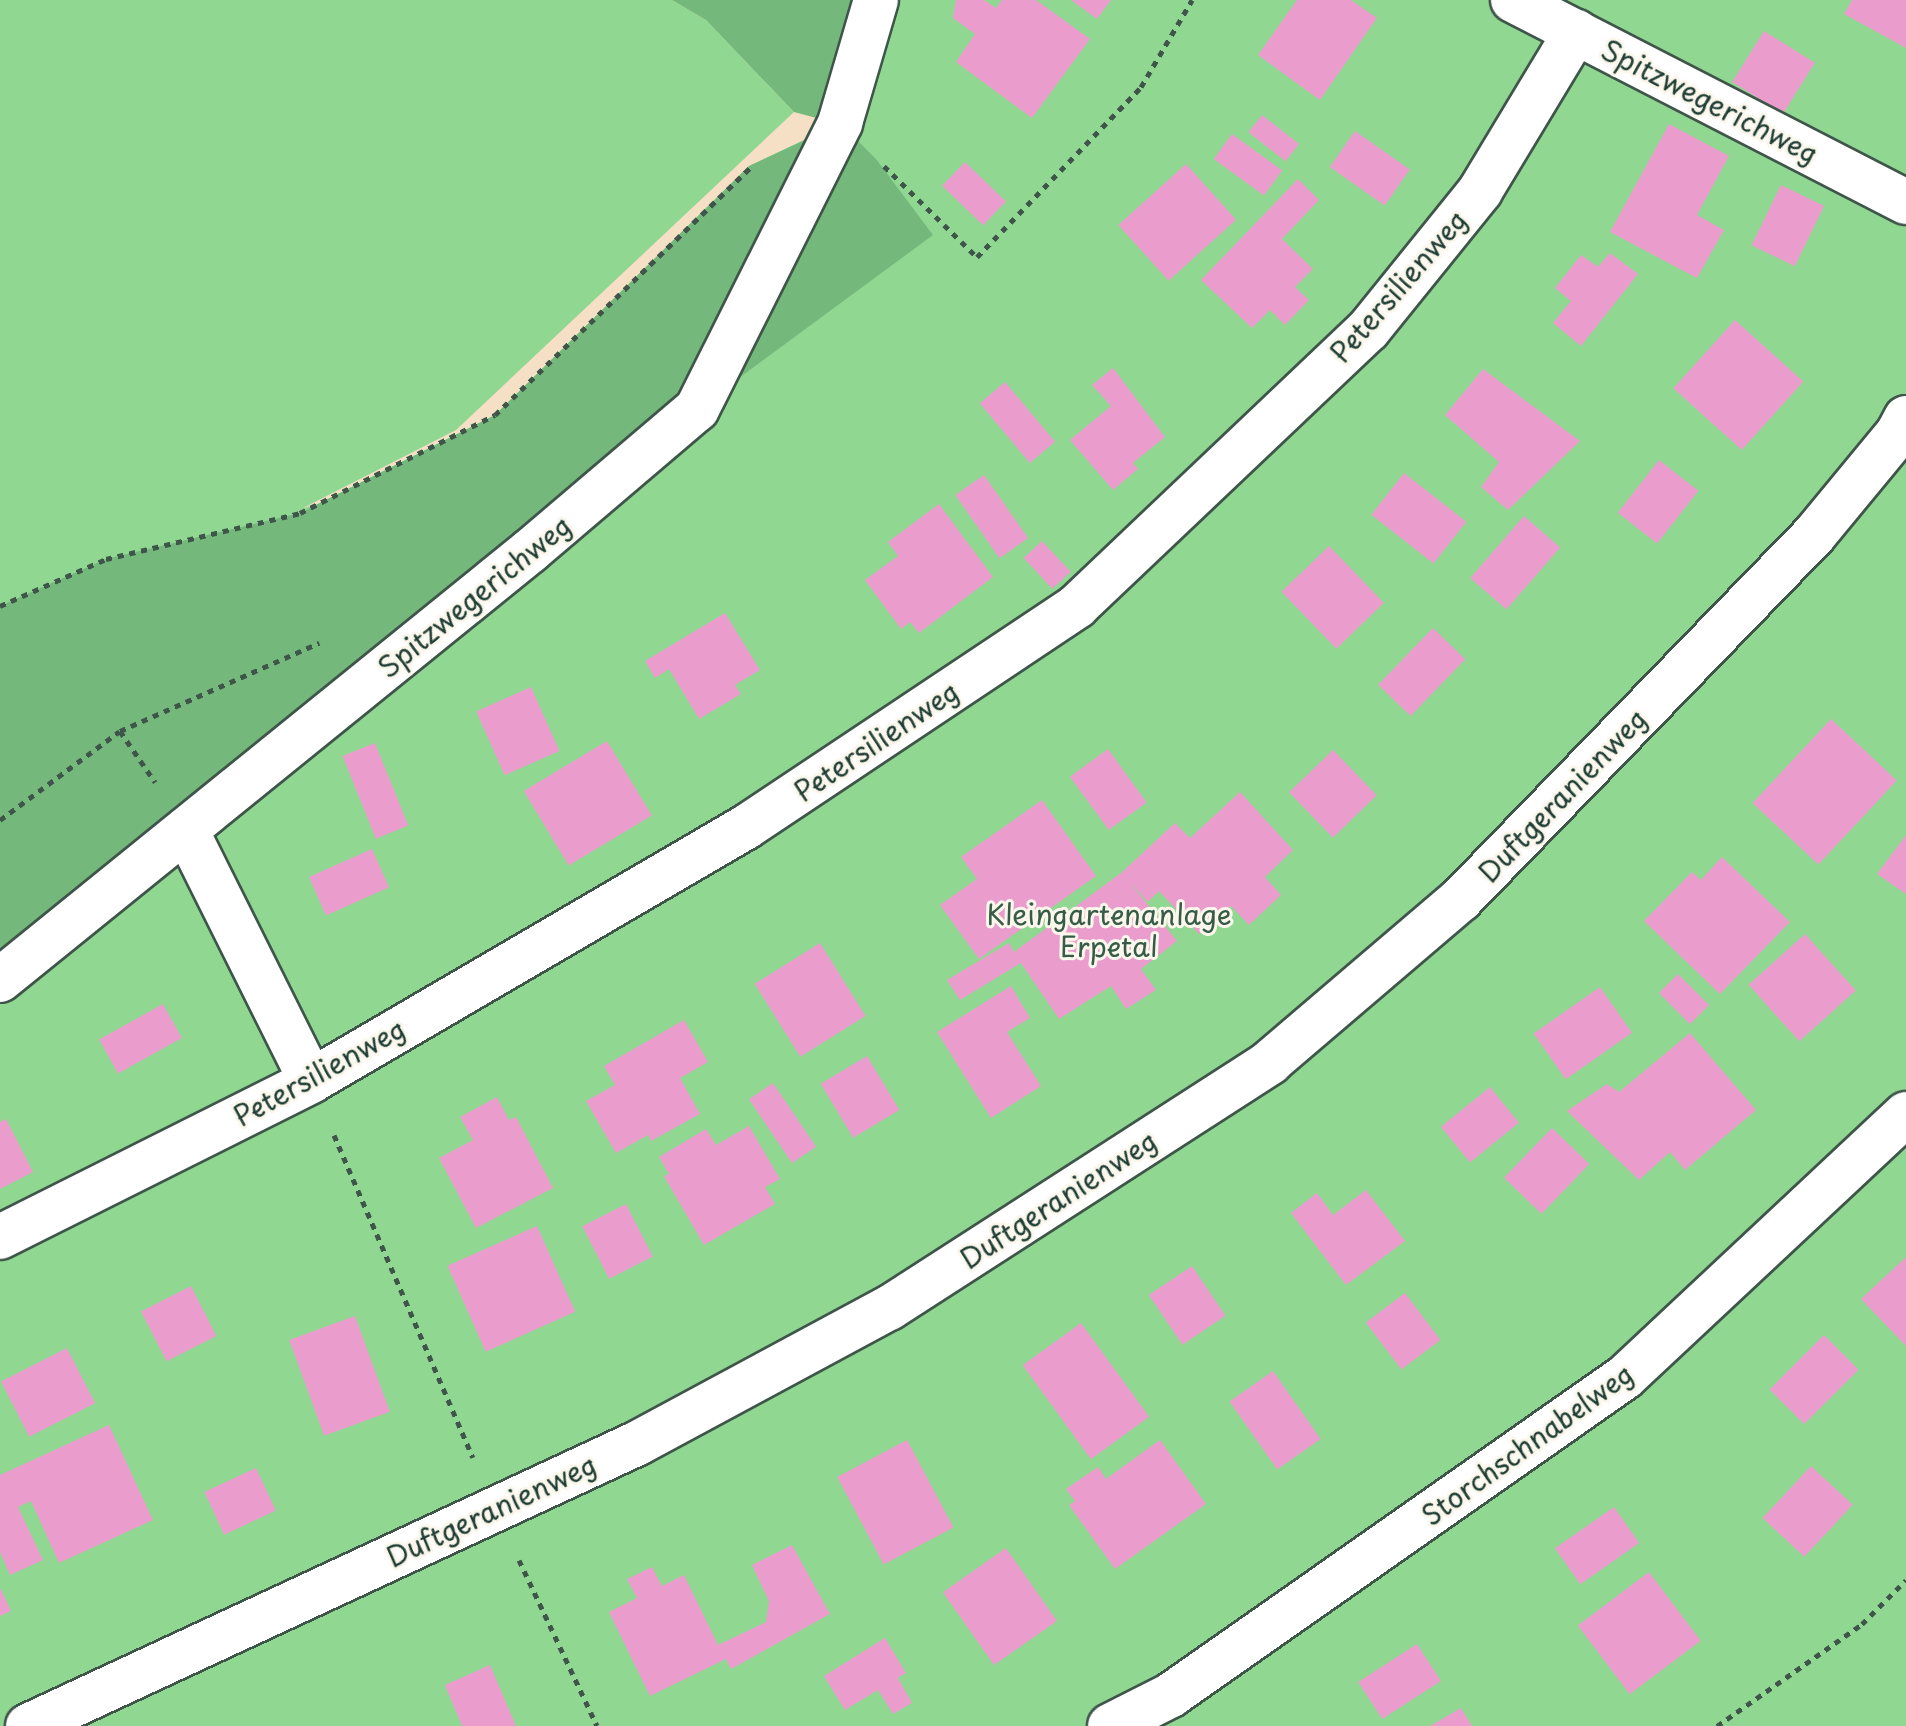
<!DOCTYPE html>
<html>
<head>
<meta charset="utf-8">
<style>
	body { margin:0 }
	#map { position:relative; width:1906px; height:1726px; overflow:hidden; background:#f5dfc5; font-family:"Playpen Sans",sans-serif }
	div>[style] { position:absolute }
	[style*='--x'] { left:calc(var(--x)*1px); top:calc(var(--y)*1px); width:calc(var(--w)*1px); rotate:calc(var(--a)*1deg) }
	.green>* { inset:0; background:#90d792 }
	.forest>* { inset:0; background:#74b87c }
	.building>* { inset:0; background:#ea9dcc; transform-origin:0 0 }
	.path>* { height:5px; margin-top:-2.5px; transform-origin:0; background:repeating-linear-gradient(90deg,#3f554a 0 6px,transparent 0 12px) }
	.roads { filter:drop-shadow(2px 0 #3f554a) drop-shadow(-2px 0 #3f554a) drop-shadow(0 2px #3f554a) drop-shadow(0 -2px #3f554a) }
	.minor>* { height:44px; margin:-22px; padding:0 22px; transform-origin:22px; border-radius:22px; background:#fff }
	span { translate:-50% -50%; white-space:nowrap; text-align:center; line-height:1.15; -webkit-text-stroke:6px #fbf7ec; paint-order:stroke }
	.street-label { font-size:28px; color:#1f3d34 }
	.park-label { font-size:28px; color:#365c47 }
</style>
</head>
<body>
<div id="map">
	<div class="green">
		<i style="clip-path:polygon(0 0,672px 0,706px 20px,794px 112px,456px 430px,303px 508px,318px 504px,495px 415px,749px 166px,840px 123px,876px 0,1906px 0,1906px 1726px,0 1726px)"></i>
	</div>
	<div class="forest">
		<i style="clip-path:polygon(672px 0,876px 0,840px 123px,876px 159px,933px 235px,697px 409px,0 980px,0 606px,106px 559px,300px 513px,495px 415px,749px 166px,839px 124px,794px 112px,706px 20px)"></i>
	</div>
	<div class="building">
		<i style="clip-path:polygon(956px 0,984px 0,996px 8px,1002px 0,1036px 0,1090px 39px,1032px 118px,956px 62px,975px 34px,953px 18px)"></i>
		<i style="clip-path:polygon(1071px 0,1111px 0,1097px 19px)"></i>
		<i style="clip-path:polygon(1297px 0,1351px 0,1377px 18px,1320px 100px,1258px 55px)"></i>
		<i style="clip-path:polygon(1852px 0,1906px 0,1906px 48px,1844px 14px)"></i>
		<i style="left:1764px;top:31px;width:60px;height:60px;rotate:32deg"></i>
		<i style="left:1262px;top:115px;width:47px;height:22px;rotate:38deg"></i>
		<i style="clip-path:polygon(1669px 124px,1729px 156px,1697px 215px,1724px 230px,1697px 278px,1610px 232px)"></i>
		<i style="left:1355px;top:131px;width:67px;height:44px;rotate:35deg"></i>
		<i style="left:1232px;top:134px;width:62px;height:31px;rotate:36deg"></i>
		<i style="left:965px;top:162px;width:57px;height:33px;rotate:44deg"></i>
		<i style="left:1186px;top:164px;width:75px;height:91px;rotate:48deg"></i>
		<i style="clip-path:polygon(1298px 179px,1319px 200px,1282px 239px,1313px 269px,1295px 287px,1309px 300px,1285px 325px,1270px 310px,1252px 328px,1201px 280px)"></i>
		<i style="left:1781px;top:185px;width:48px;height:67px;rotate:26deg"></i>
		<i style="clip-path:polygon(1610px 253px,1638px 274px,1581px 346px,1553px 323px,1571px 301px,1555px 288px,1581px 255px,1598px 267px)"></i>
		<i style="left:1735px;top:320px;width:92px;height:92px;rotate:42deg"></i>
		<i style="clip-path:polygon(1113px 368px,1165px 437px,1133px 463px,1138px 469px,1113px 490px,1070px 440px,1111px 406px,1092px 385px)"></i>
		<i style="clip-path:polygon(1483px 369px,1580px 441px,1508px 510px,1481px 487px,1499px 462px,1445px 415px)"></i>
		<i style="left:1005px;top:382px;width:78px;height:33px;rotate:50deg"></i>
		<i style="left:1659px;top:460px;width:50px;height:67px;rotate:38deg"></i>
		<i style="left:1404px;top:473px;width:79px;height:53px;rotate:38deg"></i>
		<i style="left:984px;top:475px;width:77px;height:35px;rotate:55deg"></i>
		<i style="clip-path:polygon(939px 504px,993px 577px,919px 633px,910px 622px,901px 629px,865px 580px,898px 556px,888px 542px)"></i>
		<i style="left:1524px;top:516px;width:48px;height:82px;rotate:41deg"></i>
		<i style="left:1042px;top:541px;width:42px;height:25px;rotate:47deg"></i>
		<i style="left:1329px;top:546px;width:79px;height:66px;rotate:46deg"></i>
		<i style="clip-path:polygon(725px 613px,760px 670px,735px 685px,741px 694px,699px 719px,669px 669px,655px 678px,645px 661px)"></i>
		<i style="left:1433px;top:628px;width:45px;height:79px;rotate:44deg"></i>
		<i style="left:531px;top:687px;width:70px;height:60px;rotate:66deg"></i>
		<i style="left:1831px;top:719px;width:90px;height:115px;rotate:43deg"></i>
		<i style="left:607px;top:741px;width:87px;height:97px;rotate:59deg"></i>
		<i style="left:375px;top:743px;width:89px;height:35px;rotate:68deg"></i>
		<i style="left:1108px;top:749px;width:66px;height:47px;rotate:54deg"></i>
		<i style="left:1333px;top:750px;width:63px;height:61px;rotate:46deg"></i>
		<i style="clip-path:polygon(1240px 792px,1293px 850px,1265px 877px,1281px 895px,1249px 925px,1231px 906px,1199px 934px,1159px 891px,1148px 902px,1129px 881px,1177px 941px,1141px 969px,1156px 990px,1126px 1009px,1111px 986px,1059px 1019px,1021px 963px,960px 1000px,947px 980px,1009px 943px,1014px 952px,1121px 873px,1175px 823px,1190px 838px)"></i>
		<i style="clip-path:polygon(1042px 800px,1096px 876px,979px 959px,940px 905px,977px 879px,961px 857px)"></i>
		<i style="clip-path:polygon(1906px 835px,1906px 894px,1877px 874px)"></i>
		<i style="left:372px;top:849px;width:42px;height:69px;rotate:66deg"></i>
		<i style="clip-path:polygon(1722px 857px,1790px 922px,1720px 994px,1644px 921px,1692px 872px,1701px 880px)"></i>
		<i style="left:1805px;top:934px;width:76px;height:76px;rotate:48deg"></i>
		<i style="left:820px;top:943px;width:86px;height:77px;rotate:58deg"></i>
		<i style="left:1678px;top:974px;width:44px;height:27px;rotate:45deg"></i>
		<i style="clip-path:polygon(1011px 986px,1030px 1018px,1007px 1032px,1041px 1086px,991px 1118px,937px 1032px)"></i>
		<i style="left:1600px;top:987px;width:56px;height:81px;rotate:55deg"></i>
		<i style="left:163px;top:1004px;width:39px;height:73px;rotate:61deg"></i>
		<i style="clip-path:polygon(684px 1020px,708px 1062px,680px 1078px,700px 1114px,651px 1141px,648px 1135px,616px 1153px,586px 1101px,615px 1085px,604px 1066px)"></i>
		<i style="clip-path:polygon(1690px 1033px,1756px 1110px,1685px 1170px,1670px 1152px,1639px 1180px,1567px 1111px,1607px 1084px,1619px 1092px)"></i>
		<i style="left:867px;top:1056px;width:63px;height:54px;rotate:59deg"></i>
		<i style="left:773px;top:1083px;width:77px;height:29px;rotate:56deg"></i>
		<i style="left:1490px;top:1087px;width:46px;height:63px;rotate:51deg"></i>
		<i style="clip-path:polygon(497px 1097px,509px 1120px,516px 1117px,553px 1188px,476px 1228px,439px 1158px,473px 1140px,460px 1117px)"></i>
		<i style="clip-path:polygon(6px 1119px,33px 1172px,0 1189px,0 1122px)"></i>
		<i style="clip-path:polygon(749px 1126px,780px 1179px,765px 1187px,775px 1204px,704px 1245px,664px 1176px,669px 1174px,659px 1157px,706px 1129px,716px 1145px)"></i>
		<i style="left:1552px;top:1128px;width:52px;height:69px;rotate:44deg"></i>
		<i style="clip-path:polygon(1366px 1190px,1405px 1241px,1346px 1285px,1291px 1213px,1317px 1193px,1333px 1215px)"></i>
		<i style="left:626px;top:1204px;width:59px;height:49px;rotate:63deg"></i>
		<i style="left:537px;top:1226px;width:94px;height:98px;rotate:66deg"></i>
		<i style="clip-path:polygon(1906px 1257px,1906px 1346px,1861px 1299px)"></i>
		<i style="left:1192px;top:1266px;width:60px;height:52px;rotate:56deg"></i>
		<i style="left:191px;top:1286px;width:56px;height:56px;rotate:63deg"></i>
		<i style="left:1405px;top:1293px;width:59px;height:49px;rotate:53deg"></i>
		<i style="left:355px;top:1316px;width:102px;height:70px;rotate:70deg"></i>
		<i style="left:1081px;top:1323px;width:116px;height:72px;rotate:54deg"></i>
		<i style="left:1824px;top:1335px;width:49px;height:77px;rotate:45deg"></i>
		<i style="left:67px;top:1348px;width:62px;height:74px;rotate:63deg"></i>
		<i style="left:1273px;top:1371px;width:83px;height:53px;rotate:55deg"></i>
		<i style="clip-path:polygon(109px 1425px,153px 1520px,59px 1563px,31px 1501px,18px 1507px,43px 1560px,10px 1575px,0 1552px,0 1475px)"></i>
		<i style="left:907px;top:1440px;width:99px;height:79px;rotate:62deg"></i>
		<i style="clip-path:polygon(1160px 1440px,1206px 1504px,1115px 1569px,1069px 1505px,1075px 1501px,1066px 1489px,1098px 1467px,1106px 1479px)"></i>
		<i style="left:1811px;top:1466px;width:57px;height:71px;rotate:43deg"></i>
		<i style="left:256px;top:1468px;width:47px;height:57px;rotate:65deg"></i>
		<i style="left:1614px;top:1507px;width:44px;height:72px;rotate:55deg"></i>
		<i style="clip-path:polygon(792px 1545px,830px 1614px,731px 1669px,726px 1659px,650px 1696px,609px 1612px,637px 1598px,627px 1579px,652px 1567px,662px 1586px,684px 1575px,718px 1645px,766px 1622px,769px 1601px,752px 1565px)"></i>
		<i style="left:1006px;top:1548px;width:89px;height:77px;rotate:55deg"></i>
		<i style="left:1649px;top:1572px;width:86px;height:89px;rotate:53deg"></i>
		<i style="clip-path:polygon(0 1588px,11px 1611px,0 1616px)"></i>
		<i style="clip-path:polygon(885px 1638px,906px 1673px,898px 1678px,912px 1703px,893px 1714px,878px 1690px,845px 1710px,824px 1676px)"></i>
		<i style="left:1417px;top:1644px;width:44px;height:70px;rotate:57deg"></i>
		<i style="clip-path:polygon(490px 1665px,516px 1726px,462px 1726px,445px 1685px)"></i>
		<i style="clip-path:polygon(1461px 1708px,1472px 1726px,1430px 1726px)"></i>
	</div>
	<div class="path">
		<i style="--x:884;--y:166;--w:130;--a:44.4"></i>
		<i style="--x:977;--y:257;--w:236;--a:-46"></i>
		<i style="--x:1141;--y:87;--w:101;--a:-59.6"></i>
		<i style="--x:0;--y:606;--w:116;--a:-23.9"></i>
		<i style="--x:106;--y:559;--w:199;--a:-13.3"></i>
		<i style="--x:300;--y:513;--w:218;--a:-26.7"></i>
		<i style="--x:495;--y:415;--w:359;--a:-44.1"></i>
		<i style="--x:120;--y:731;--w:62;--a:55.5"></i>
		<i style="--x:0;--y:820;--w:149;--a:-36.6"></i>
		<i style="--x:120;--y:731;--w:218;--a:-23.9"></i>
		<i style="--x:334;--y:1135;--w:351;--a:66.7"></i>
		<i style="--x:519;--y:1560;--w:183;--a:64.8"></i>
		<i style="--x:1717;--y:1726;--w:177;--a:-35.1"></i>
		<i style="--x:1862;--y:1624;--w:62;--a:-45"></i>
	</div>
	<div class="roads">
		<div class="minor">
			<i style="--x:1513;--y:0;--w:442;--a:27.2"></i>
			<i style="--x:186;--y:830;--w:280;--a:63.5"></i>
			<i style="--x:0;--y:980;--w:682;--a:-38.99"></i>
			<i style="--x:530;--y:551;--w:219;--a:-40.4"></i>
			<i style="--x:697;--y:409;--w:320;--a:-63.4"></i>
			<i style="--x:840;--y:123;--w:128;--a:-73.7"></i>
			<i style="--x:0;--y:1237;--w:348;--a:-26.6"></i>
			<i style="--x:311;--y:1081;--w:504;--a:-30.28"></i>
			<i style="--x:746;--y:827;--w:398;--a:-33.7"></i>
			<i style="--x:1077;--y:606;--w:401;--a:-43.5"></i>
			<i style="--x:1368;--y:330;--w:179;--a:-51.1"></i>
			<i style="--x:1480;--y:191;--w:186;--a:-58.9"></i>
			<i style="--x:28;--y:1726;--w:672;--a:-24.89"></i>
			<i style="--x:638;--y:1443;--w:285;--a:-28.3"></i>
			<i style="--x:889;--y:1308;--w:454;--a:-32.8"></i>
			<i style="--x:1270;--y:1062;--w:251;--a:-40.5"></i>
			<i style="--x:1461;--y:899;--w:507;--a:-45.88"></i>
			<i style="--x:1814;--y:535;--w:132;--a:-50.5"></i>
			<i style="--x:1898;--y:433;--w:17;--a:-62"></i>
			<i style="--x:1110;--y:1726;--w:68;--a:-26.9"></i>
			<i style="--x:1171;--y:1695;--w:554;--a:-35.01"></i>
			<i style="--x:1625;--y:1377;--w:385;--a:-43.1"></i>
		</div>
	</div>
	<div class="street-label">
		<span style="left:1710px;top:101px;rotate:27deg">Spitzwegerichweg</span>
		<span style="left:1398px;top:286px;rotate:-49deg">Petersilienweg</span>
		<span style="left:474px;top:596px;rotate:-39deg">Spitzwegerichweg</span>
		<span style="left:876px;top:741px;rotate:-34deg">Petersilienweg</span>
		<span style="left:1562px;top:795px;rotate:-46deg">Duftgeranienweg</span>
		<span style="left:319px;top:1072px;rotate:-29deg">Petersilienweg</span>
		<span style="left:1058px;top:1199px;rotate:-33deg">Duftgeranienweg</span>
		<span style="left:1527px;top:1444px;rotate:-36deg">Storchschnabelweg</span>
		<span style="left:491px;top:1510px;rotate:-25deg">Duftgeranienweg</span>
	</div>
	<div class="park-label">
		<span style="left:1109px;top:930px">Kleingartenanlage<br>Erpetal</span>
	</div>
</div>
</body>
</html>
